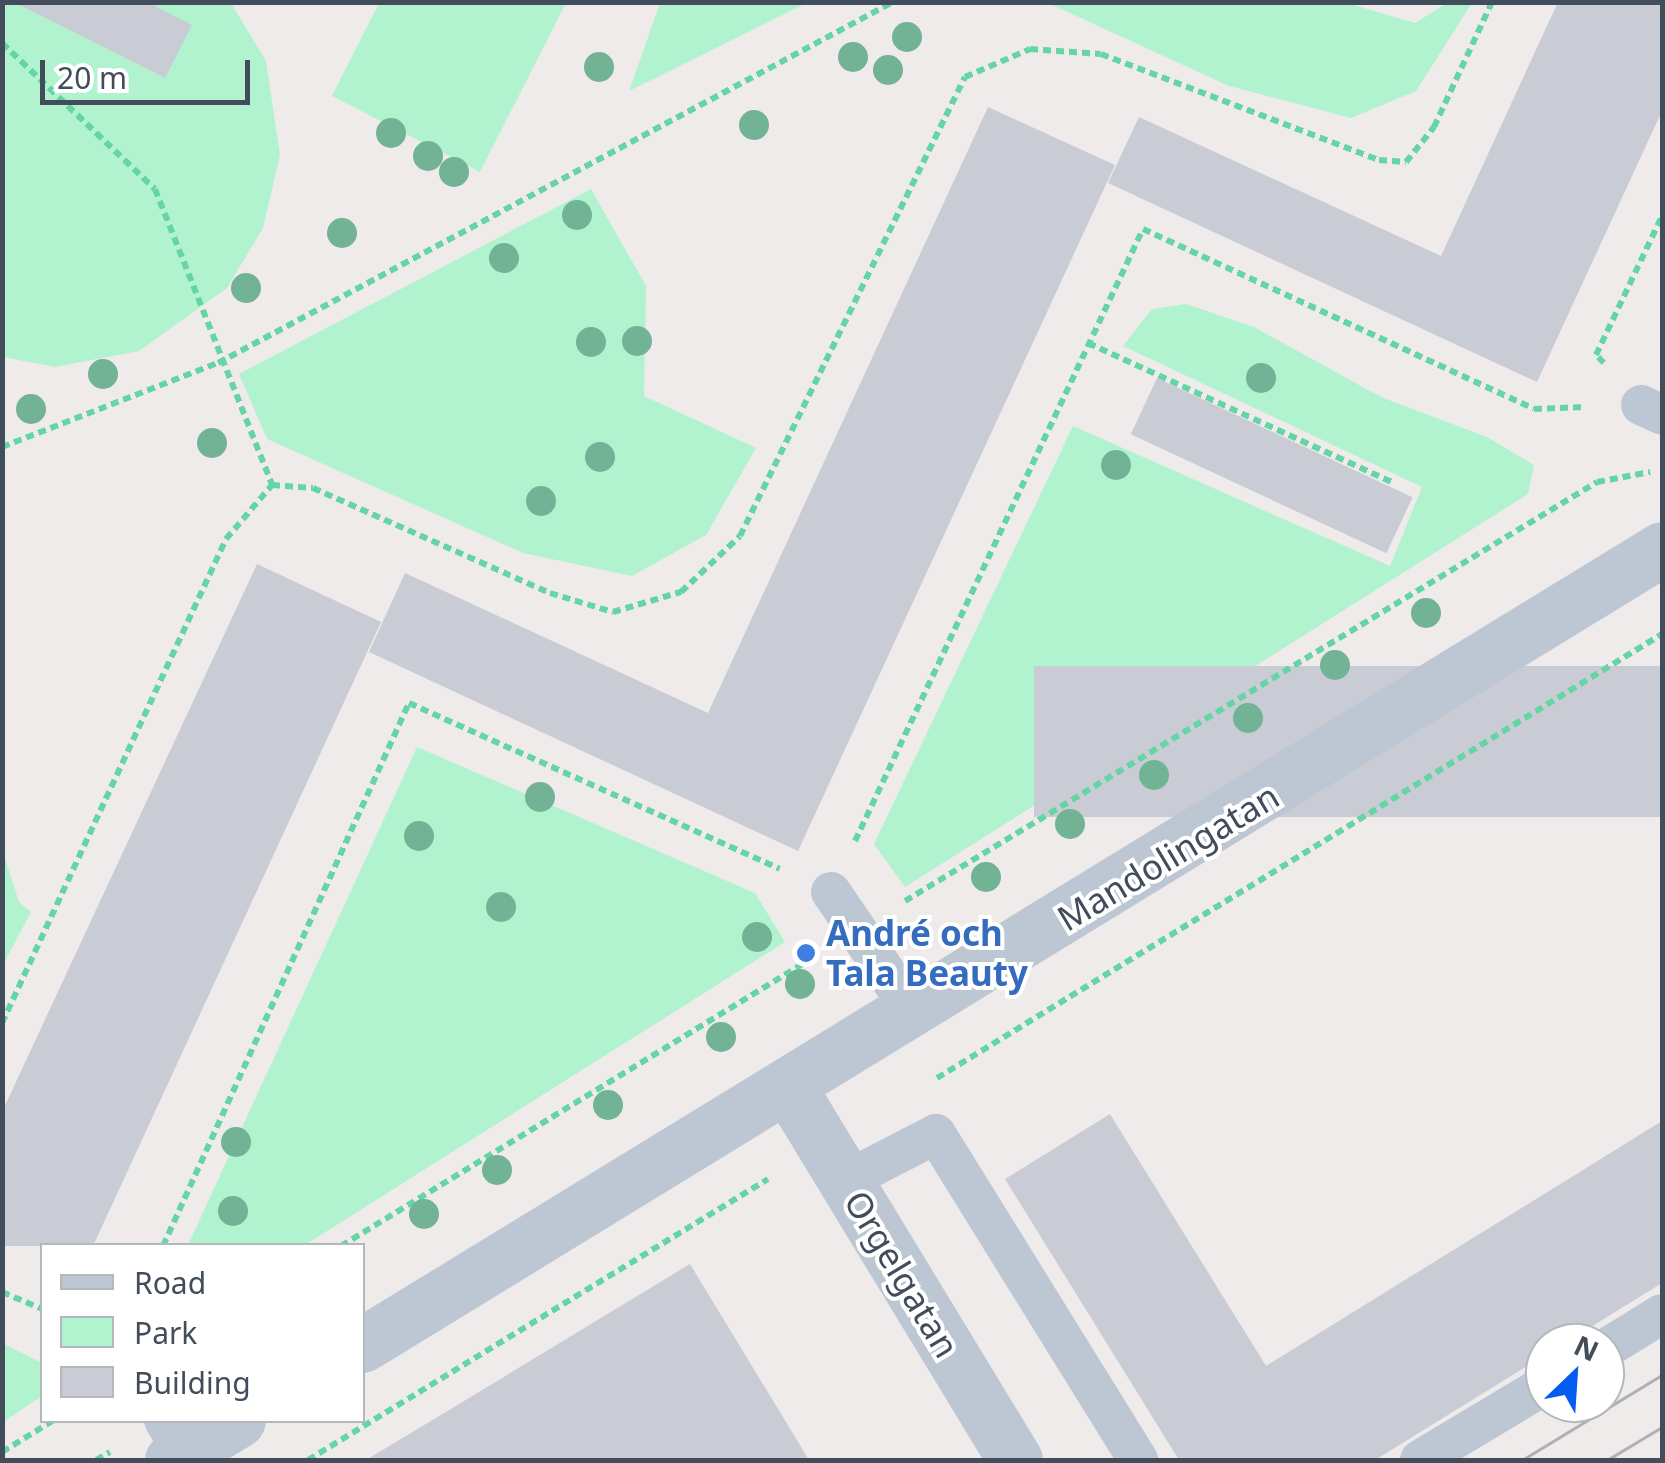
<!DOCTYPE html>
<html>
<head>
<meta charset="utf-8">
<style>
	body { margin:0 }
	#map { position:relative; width:1665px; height:1463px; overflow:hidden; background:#efebeb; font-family:"Noto Sans",sans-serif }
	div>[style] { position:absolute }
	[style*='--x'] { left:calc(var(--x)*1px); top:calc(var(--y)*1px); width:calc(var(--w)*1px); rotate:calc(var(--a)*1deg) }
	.green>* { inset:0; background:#b2f3cf }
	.building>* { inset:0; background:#c9ccd4; transform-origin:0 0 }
	.path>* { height:6px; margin-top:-3px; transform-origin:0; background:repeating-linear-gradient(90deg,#66d5a5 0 8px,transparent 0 13px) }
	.lane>* { height:40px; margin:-20px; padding:0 20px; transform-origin:20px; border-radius:20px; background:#bcc7d3 }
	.street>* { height:55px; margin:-27.5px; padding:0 27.5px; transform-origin:27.5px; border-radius:27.5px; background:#bcc7d3 }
	.tram>* { height:2.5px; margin:-1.25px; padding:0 1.25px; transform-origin:1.25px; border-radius:1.25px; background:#adb0b7 }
	.trees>* { width:30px; height:30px; margin:-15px; border-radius:50%; background:#72b295 }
	.dots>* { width:28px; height:28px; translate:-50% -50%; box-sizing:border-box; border:5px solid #fff; border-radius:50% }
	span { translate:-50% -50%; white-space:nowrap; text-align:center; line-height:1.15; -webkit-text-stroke:8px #fff; paint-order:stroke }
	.street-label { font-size:35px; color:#424d5b }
	.shop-label { font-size:35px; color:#366cbe; font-weight:700 }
	.left { translate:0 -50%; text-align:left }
	.frame { position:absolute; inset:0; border:5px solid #424d5b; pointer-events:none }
	.legend { position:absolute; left:40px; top:1243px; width:325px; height:180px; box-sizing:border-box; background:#fff; border:2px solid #b3b8bd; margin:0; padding:12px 18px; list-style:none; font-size:30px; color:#424d5b }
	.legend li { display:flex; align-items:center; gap:20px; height:50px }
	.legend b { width:50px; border:2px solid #b3b8bd }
	.north { position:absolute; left:1525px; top:1323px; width:100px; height:100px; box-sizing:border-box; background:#fff; border:2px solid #b3b8bd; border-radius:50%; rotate:25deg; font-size:28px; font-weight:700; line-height:40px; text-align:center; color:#424d5b }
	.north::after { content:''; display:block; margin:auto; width:35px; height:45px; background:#035df0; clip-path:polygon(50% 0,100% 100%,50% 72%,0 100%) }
	.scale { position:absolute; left:40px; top:60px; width:210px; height:45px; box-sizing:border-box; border:5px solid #424d5b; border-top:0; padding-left:12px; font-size:30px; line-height:35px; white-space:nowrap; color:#424d5b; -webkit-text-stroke:8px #fff; paint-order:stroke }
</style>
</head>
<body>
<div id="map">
	<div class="green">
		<i style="clip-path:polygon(2px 3px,231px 3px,266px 61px,280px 155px,263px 228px,227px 288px,139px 351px,55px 367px,3px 357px)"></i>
		<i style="clip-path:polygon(379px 3px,566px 3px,480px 172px,332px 96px)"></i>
		<i style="clip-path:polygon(660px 3px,660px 2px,807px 3px,629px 91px)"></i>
		<i style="clip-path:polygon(1048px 3px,1347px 3px,1415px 23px,1447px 3px,1472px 3px,1416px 91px,1351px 118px,1229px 86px)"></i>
		<i style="clip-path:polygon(591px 189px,646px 286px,644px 396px,756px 448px,706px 535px,632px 576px,523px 553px,267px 439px,239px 374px)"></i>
		<i style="clip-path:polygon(1186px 304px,1254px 327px,1381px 397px,1487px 437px,1534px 465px,1528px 494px,905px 887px,874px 844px,1073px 426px,1390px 566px,1422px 487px,1123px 346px,1152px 309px)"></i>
		<i style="clip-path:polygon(417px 747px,755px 893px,785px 942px,305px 1245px,188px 1245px)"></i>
		<i style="clip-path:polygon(3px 852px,19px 902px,31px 912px,3px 965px)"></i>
		<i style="clip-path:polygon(2px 1343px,42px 1363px,42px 1396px,3px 1422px)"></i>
	</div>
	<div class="building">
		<i style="clip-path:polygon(14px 2px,147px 2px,192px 25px,165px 78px)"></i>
		<i style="clip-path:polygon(1558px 2px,1662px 2px,1662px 111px,1537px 382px,1108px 183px,1139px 117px,1441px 256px)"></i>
		<i style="clip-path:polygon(988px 107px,1115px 165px,798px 851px,369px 652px,405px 573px,708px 713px)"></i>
		<i style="left:1157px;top:378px;width:282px;height:62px;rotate:25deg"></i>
		<i style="clip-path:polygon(257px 564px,381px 622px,93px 1246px,2px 1246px,2px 1112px)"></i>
		<i style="left:1662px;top:666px;width:151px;height:628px;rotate:90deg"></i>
		<i style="clip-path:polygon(1110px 1114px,1266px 1366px,1662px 1121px,1662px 1283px,1565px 1343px,1545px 1343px,1545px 1355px,1375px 1460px,1179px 1460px,1005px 1179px)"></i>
		<i style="clip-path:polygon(690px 1264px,809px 1460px,366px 1460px,469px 1398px)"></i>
	</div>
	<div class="path">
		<i style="--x:2;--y:43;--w:211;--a:43.7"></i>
		<i style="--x:155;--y:189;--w:318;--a:68.4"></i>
		<i style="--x:1088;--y:343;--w:337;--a:24.6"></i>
		<i style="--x:1604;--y:363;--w:11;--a:-135"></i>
		<i style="--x:1596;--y:355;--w:154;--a:-64.6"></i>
		<i style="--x:2;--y:447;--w:232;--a:-21.3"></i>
		<i style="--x:218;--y:363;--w:765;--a:-28.14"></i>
		<i style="--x:855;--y:841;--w:676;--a:-64.8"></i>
		<i style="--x:1143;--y:229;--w:430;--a:24.7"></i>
		<i style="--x:1534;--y:409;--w:51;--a:-2.2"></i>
		<i style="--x:905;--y:901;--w:809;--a:-31.19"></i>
		<i style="--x:1597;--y:482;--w:54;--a:-10.7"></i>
		<i style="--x:2;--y:1023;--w:533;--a:-65.16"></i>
		<i style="--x:226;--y:539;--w:71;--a:-49.6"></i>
		<i style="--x:272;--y:485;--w:41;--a:4.2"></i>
		<i style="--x:313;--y:488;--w:259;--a:23.9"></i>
		<i style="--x:550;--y:593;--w:66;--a:16.8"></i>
		<i style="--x:613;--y:612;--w:71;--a:-16.4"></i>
		<i style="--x:681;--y:592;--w:81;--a:-43.5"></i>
		<i style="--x:740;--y:536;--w:511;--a:-63.89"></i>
		<i style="--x:965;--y:77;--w:71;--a:-23.3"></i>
		<i style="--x:1030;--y:49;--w:71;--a:4"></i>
		<i style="--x:1101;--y:54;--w:298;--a:20.9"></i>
		<i style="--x:1379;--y:160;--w:27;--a:4"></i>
		<i style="--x:1406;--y:162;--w:45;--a:-51.3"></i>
		<i style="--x:1434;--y:127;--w:138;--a:-65.1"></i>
		<i style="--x:937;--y:1078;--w:850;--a:-31.48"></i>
		<i style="--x:163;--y:1246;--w:596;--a:-65.63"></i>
		<i style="--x:409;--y:703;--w:406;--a:24.1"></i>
		<i style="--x:341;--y:1246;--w:548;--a:-31.43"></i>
		<i style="--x:2;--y:1292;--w:43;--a:23"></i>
		<i style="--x:2;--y:1452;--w:61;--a:-31.6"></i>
		<i style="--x:96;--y:1460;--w:16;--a:-30"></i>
		<i style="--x:308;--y:1460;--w:539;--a:-31.42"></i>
	</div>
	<div class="lane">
		<i style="--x:1641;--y:405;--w:23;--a:25"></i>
		<i style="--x:831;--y:892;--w:145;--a:55.7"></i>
		<i style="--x:845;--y:1181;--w:102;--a:-27.3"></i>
		<i style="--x:936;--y:1134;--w:384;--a:58.2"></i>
		<i style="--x:1605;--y:1349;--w:67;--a:-31.6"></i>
		<i style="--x:164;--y:1420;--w:38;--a:60"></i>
		<i style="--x:1420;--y:1460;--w:146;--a:-31"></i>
	</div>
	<div class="street">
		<i style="--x:789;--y:1088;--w:435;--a:58.7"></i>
		<i style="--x:362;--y:1345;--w:1524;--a:-31.48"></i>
		<i style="--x:172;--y:1460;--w:77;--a:-31.2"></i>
	</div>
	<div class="tram">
		<i style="--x:1522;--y:1460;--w:164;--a:-31.3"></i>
		<i style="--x:1607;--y:1460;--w:64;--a:-31"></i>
	</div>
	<div class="trees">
		<i style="left:907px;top:37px"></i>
		<i style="left:853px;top:57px"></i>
		<i style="left:599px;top:67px"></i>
		<i style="left:888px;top:70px"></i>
		<i style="left:754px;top:125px"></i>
		<i style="left:391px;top:133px"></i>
		<i style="left:428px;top:156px"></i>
		<i style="left:454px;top:172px"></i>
		<i style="left:577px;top:215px"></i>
		<i style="left:342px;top:233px"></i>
		<i style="left:504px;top:258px"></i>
		<i style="left:246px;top:288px"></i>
		<i style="left:637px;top:341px"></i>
		<i style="left:591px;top:342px"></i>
		<i style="left:103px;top:374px"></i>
		<i style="left:1261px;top:378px"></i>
		<i style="left:31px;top:409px"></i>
		<i style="left:212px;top:443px"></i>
		<i style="left:600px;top:457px"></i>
		<i style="left:1116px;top:465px"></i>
		<i style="left:541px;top:501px"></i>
		<i style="left:1426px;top:613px"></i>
		<i style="left:1335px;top:665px"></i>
		<i style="left:1248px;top:718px"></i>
		<i style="left:1154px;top:775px"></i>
		<i style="left:540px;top:797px"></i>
		<i style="left:1070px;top:824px"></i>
		<i style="left:419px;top:836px"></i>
		<i style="left:986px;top:877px"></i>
		<i style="left:501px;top:907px"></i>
		<i style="left:757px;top:937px"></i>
		<i style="left:800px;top:984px"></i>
		<i style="left:721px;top:1037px"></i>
		<i style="left:608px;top:1105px"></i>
		<i style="left:236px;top:1142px"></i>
		<i style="left:497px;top:1170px"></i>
		<i style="left:233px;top:1211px"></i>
		<i style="left:424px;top:1214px"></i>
	</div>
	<div class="dots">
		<i style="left:806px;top:953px;background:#3f7fe0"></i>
	</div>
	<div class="street-label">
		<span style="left:1168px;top:857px;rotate:-31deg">Mandolingatan</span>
		<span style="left:902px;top:1274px;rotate:59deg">Orgelgatan</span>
	</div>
	<div class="shop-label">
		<span class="left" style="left:826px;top:953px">André och<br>Tala Beauty</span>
	</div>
	<div class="frame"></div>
	<ul class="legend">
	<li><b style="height:12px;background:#bcc7d3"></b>Road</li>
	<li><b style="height:28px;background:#b2f3cf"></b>Park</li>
	<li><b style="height:28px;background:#c9ccd4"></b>Building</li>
	</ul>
	<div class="north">N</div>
	<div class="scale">20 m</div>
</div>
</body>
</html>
